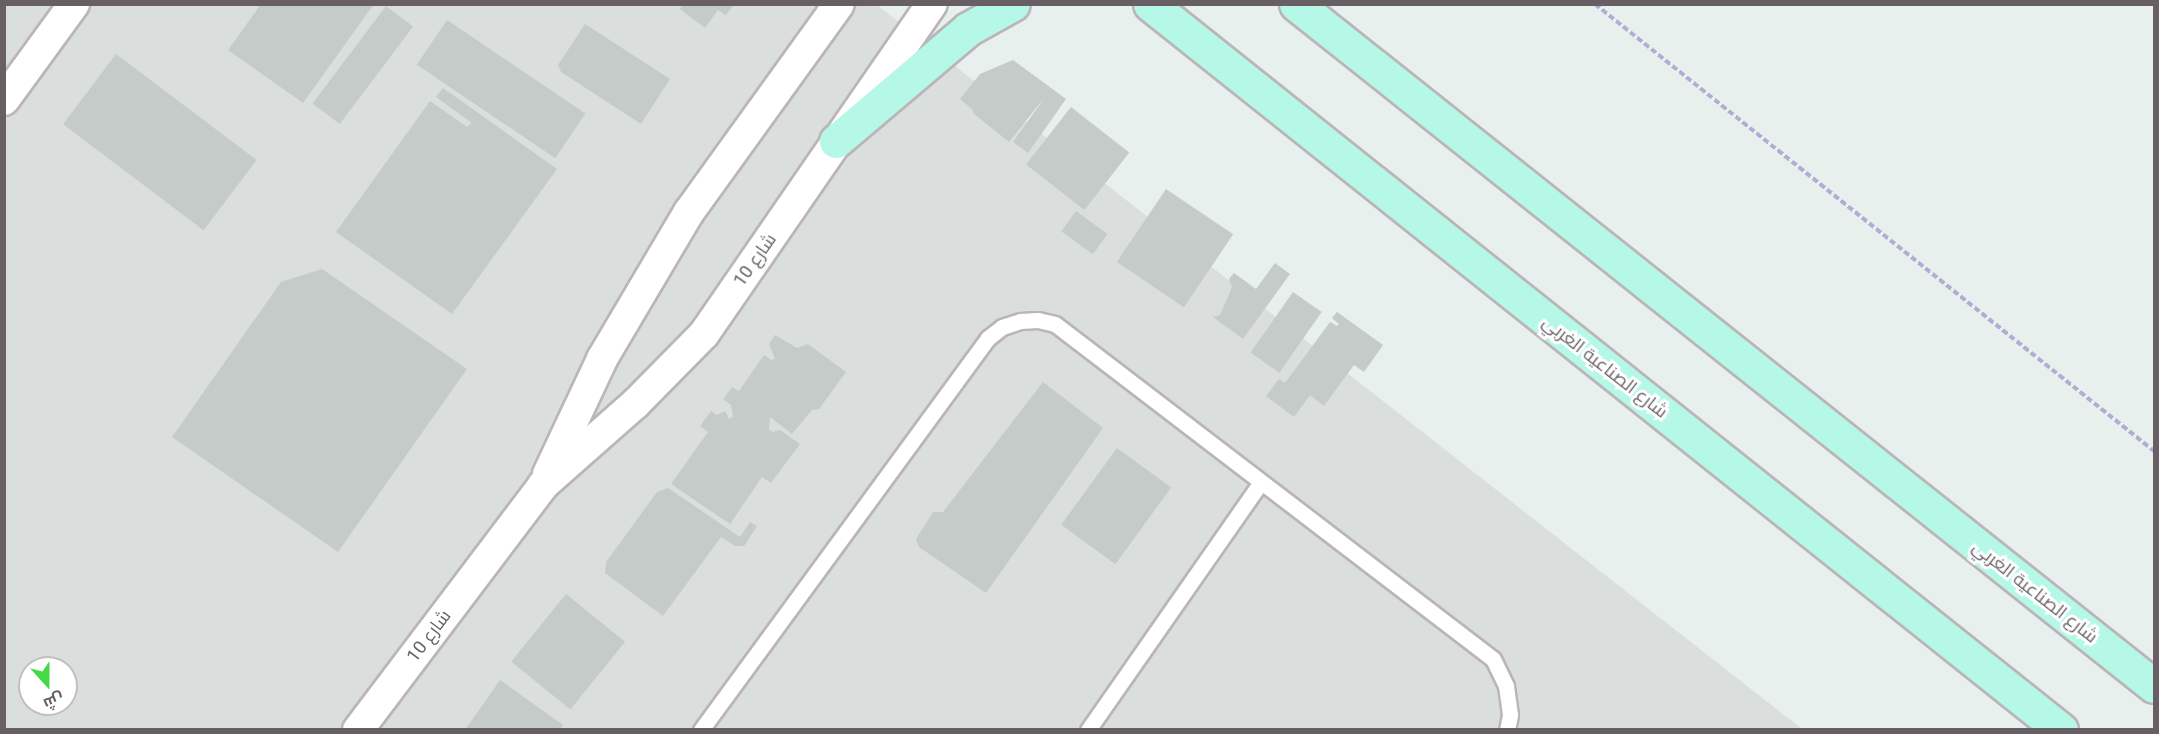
<!DOCTYPE html>
<html>
<head>
<meta charset="utf-8">
<style>
	body { margin:0 }
	#map { position:relative; width:2159px; height:734px; overflow:hidden; background:#e8f0ed; font-family:Roboto,Cairo,sans-serif }
	div>[style] { position:absolute }
	[style*='--x'] { left:calc(var(--x)*1px); top:calc(var(--y)*1px); width:calc(var(--w)*1px); rotate:calc(var(--a)*1deg) }
	.industrial>* { inset:0; background:#dadfdd }
	.building>* { inset:0; background:#c4cbc8; transform-origin:0 0 }
	.path>* { height:4px; margin-top:-2px; transform-origin:0; background:repeating-linear-gradient(90deg,#b3acd5 0 6px,transparent 0 9px) }
	.roads { filter:drop-shadow(2px 0 #bbb5b8) drop-shadow(-2px 0 #bbb5b8) drop-shadow(0 2px #bbb5b8) drop-shadow(0 -2px #bbb5b8) }
	.service>* { height:15px; margin:-7.5px; padding:0 7.5px; transform-origin:7.5px; border-radius:7.5px; background:#fff }
	.minor>* { height:30px; margin:-15px; padding:0 15px; transform-origin:15px; border-radius:15px; background:#fff }
	.primary>* { height:33px; margin:-16.5px; padding:0 16.5px; transform-origin:16.5px; border-radius:16.5px; background:#b5f8e7 }
	span { translate:-50% -50%; white-space:nowrap; text-align:center; line-height:1.15; -webkit-text-stroke:6px #fff; paint-order:stroke }
	.street-label { font-size:18px; color:#675f63 }
	.frame { position:absolute; inset:0; border:6px solid #675f63; pointer-events:none }
	.north { position:absolute; left:18px; top:656px; width:60px; height:60px; box-sizing:border-box; background:#fff; border:2px solid #c2bfc1; border-radius:50%; rotate:159deg; font-size:16px; font-weight:700; line-height:24px; text-align:center; color:#675f63 }
	.north::after { content:''; display:block; margin:auto; width:21px; height:27px; background:#46d945; clip-path:polygon(50% 0,100% 100%,50% 72%,0 100%) }
</style>
</head>
<body>
<div id="map">
	<div class="industrial">
		<i style="clip-path:polygon(evenodd,4px 5px,877px 5px,1802px 729px,5px 729px,4px 5px,30px 668px,66px 668px,66px 704px,30px 704px,30px 668px)"></i>
	</div>
	<div class="building">
		<i style="clip-path:polygon(261px 4px,374px 4px,303px 103px,228px 50px)"></i>
		<i style="clip-path:polygon(684px 4px,734px 4px,726px 15px,718px 10px,705px 28px,680px 9px)"></i>
		<i style="left:386px;top:6px;width:34px;height:122px;rotate:37deg"></i>
		<i style="left:447px;top:20px;width:167px;height:54px;rotate:34deg"></i>
		<i style="clip-path:polygon(585px 24px,670px 79px,641px 124px,561px 72px,558px 65px)"></i>
		<i style="left:116px;top:54px;width:176px;height:88px;rotate:37deg"></i>
		<i style="clip-path:polygon(1013px 60px,1066px 99px,1028px 153px,1013px 142px,1045px 97px,1009px 142px,973px 113px,973px 110px,960px 99px,980px 74px)"></i>
		<i style="clip-path:polygon(443px 88px,557px 169px,452px 314px,336px 232px,430px 101px,467px 127px,472px 123px,436px 97px)"></i>
		<i style="left:1071px;top:107px;width:74px;height:73px;rotate:38deg"></i>
		<i style="left:1166px;top:189px;width:81px;height:88px;rotate:34deg"></i>
		<i style="left:1076px;top:211px;width:39px;height:25px;rotate:36deg"></i>
		<i style="clip-path:polygon(1275px 263px,1290px 274px,1243px 339px,1213px 317px,1220px 315px,1232px 287px,1229px 279px,1234px 273px,1256px 289px)"></i>
		<i style="clip-path:polygon(322px 269px,467px 369px,338px 552px,172px 437px,281px 282px)"></i>
		<i style="left:1293px;top:292px;width:35px;height:74px;rotate:35deg"></i>
		<i style="clip-path:polygon(1337px 312px,1383px 345px,1364px 372px,1354px 365px,1324px 406px,1310px 395px,1294px 417px,1266px 396px,1279px 379px,1285px 383px,1330px 322px,1337px 326px,1339px 324px,1332px 318px)"></i>
		<i style="clip-path:polygon(775px 335px,797px 348px,808px 344px,846px 372px,819px 409px,812px 410px,792px 434px,770px 417px,769px 429px,772px 432px,780px 430px,800px 444px,771px 483px,762px 477px,730px 524px,671px 484px,708px 432px,700px 426px,711px 411px,717px 415px,725px 411px,729px 419px,733px 417px,731px 405px,723px 399px,732px 387px,739px 391px,764px 355px,771px 360px,775px 359px,769px 344px)"></i>
		<i style="clip-path:polygon(1043px 382px,1103px 428px,986px 593px,919px 547px,916px 539px,933px 512px,943px 512px)"></i>
		<i style="left:1117px;top:448px;width:67px;height:95px;rotate:36deg"></i>
		<i style="clip-path:polygon(668px 488px,740px 537px,750px 522px,757px 526px,744px 546px,735px 546px,721px 537px,663px 616px,605px 573px,606px 562px,657px 492px)"></i>
		<i style="left:566px;top:594px;width:76px;height:87px;rotate:39deg"></i>
		<i style="clip-path:polygon(500px 680px,563px 725px,560px 730px,465px 730px)"></i>
	</div>
	<div class="path">
		<i style="--x:1595;--y:4;--w:716;--a:38.65"></i>
	</div>
	<div class="roads">
		<div class="service">
			<i style="--x:701;--y:730;--w:486;--a:-53.8"></i>
			<i style="--x:988;--y:338;--w:18;--a:-38"></i>
			<i style="--x:1002;--y:327;--w:19;--a:-18"></i>
			<i style="--x:1020;--y:321;--w:18;--a:-3"></i>
			<i style="--x:1038;--y:320;--w:17;--a:13"></i>
			<i style="--x:1055;--y:324;--w:551;--a:37.41"></i>
			<i style="--x:1493;--y:659;--w:30;--a:64"></i>
			<i style="--x:1506;--y:686;--w:29;--a:82"></i>
			<i style="--x:1510;--y:715;--w:15;--a:101"></i>
			<i style="--x:1088;--y:730;--w:302;--a:-55.1"></i>
		</div>
		<div class="minor">
			<i style="--x:4;--y:100;--w:119;--a:-53.9"></i>
			<i style="--x:548;--y:474;--w:127;--a:-64.8"></i>
			<i style="--x:602;--y:359;--w:171;--a:-59.4"></i>
			<i style="--x:689;--y:212;--w:256;--a:-54.2"></i>
			<i style="--x:358;--y:730;--w:307;--a:-52.9"></i>
			<i style="--x:543;--y:485;--w:123;--a:-41.4"></i>
			<i style="--x:635;--y:404;--w:98;--a:-45.4"></i>
			<i style="--x:704;--y:334;--w:401;--a:-55.4"></i>
		</div>
		<div class="primary">
			<i style="--x:1150;--y:4;--w:1165;--a:38.55"></i>
			<i style="--x:1296;--y:4;--w:1096;--a:38.48"></i>
			<i style="--x:836;--y:141;--w:173;--a:-40.3"></i>
			<i style="--x:968;--y:29;--w:51;--a:-29.1"></i>
		</div>
	</div>
	<div class="street-label">
		<span style="left:755px;top:260px;rotate:-55deg">شارع 10</span>
		<span style="left:1605px;top:367px;rotate:38deg">شارع الصناعية الغربي</span>
		<span style="left:2035px;top:592px;rotate:38deg">شارع الصناعية الغربي</span>
		<span style="left:429px;top:636px;rotate:-53deg">شارع 10</span>
	</div>
	<div class="frame"></div>
	<div class="north">ش</div>
</div>
</body>
</html>
